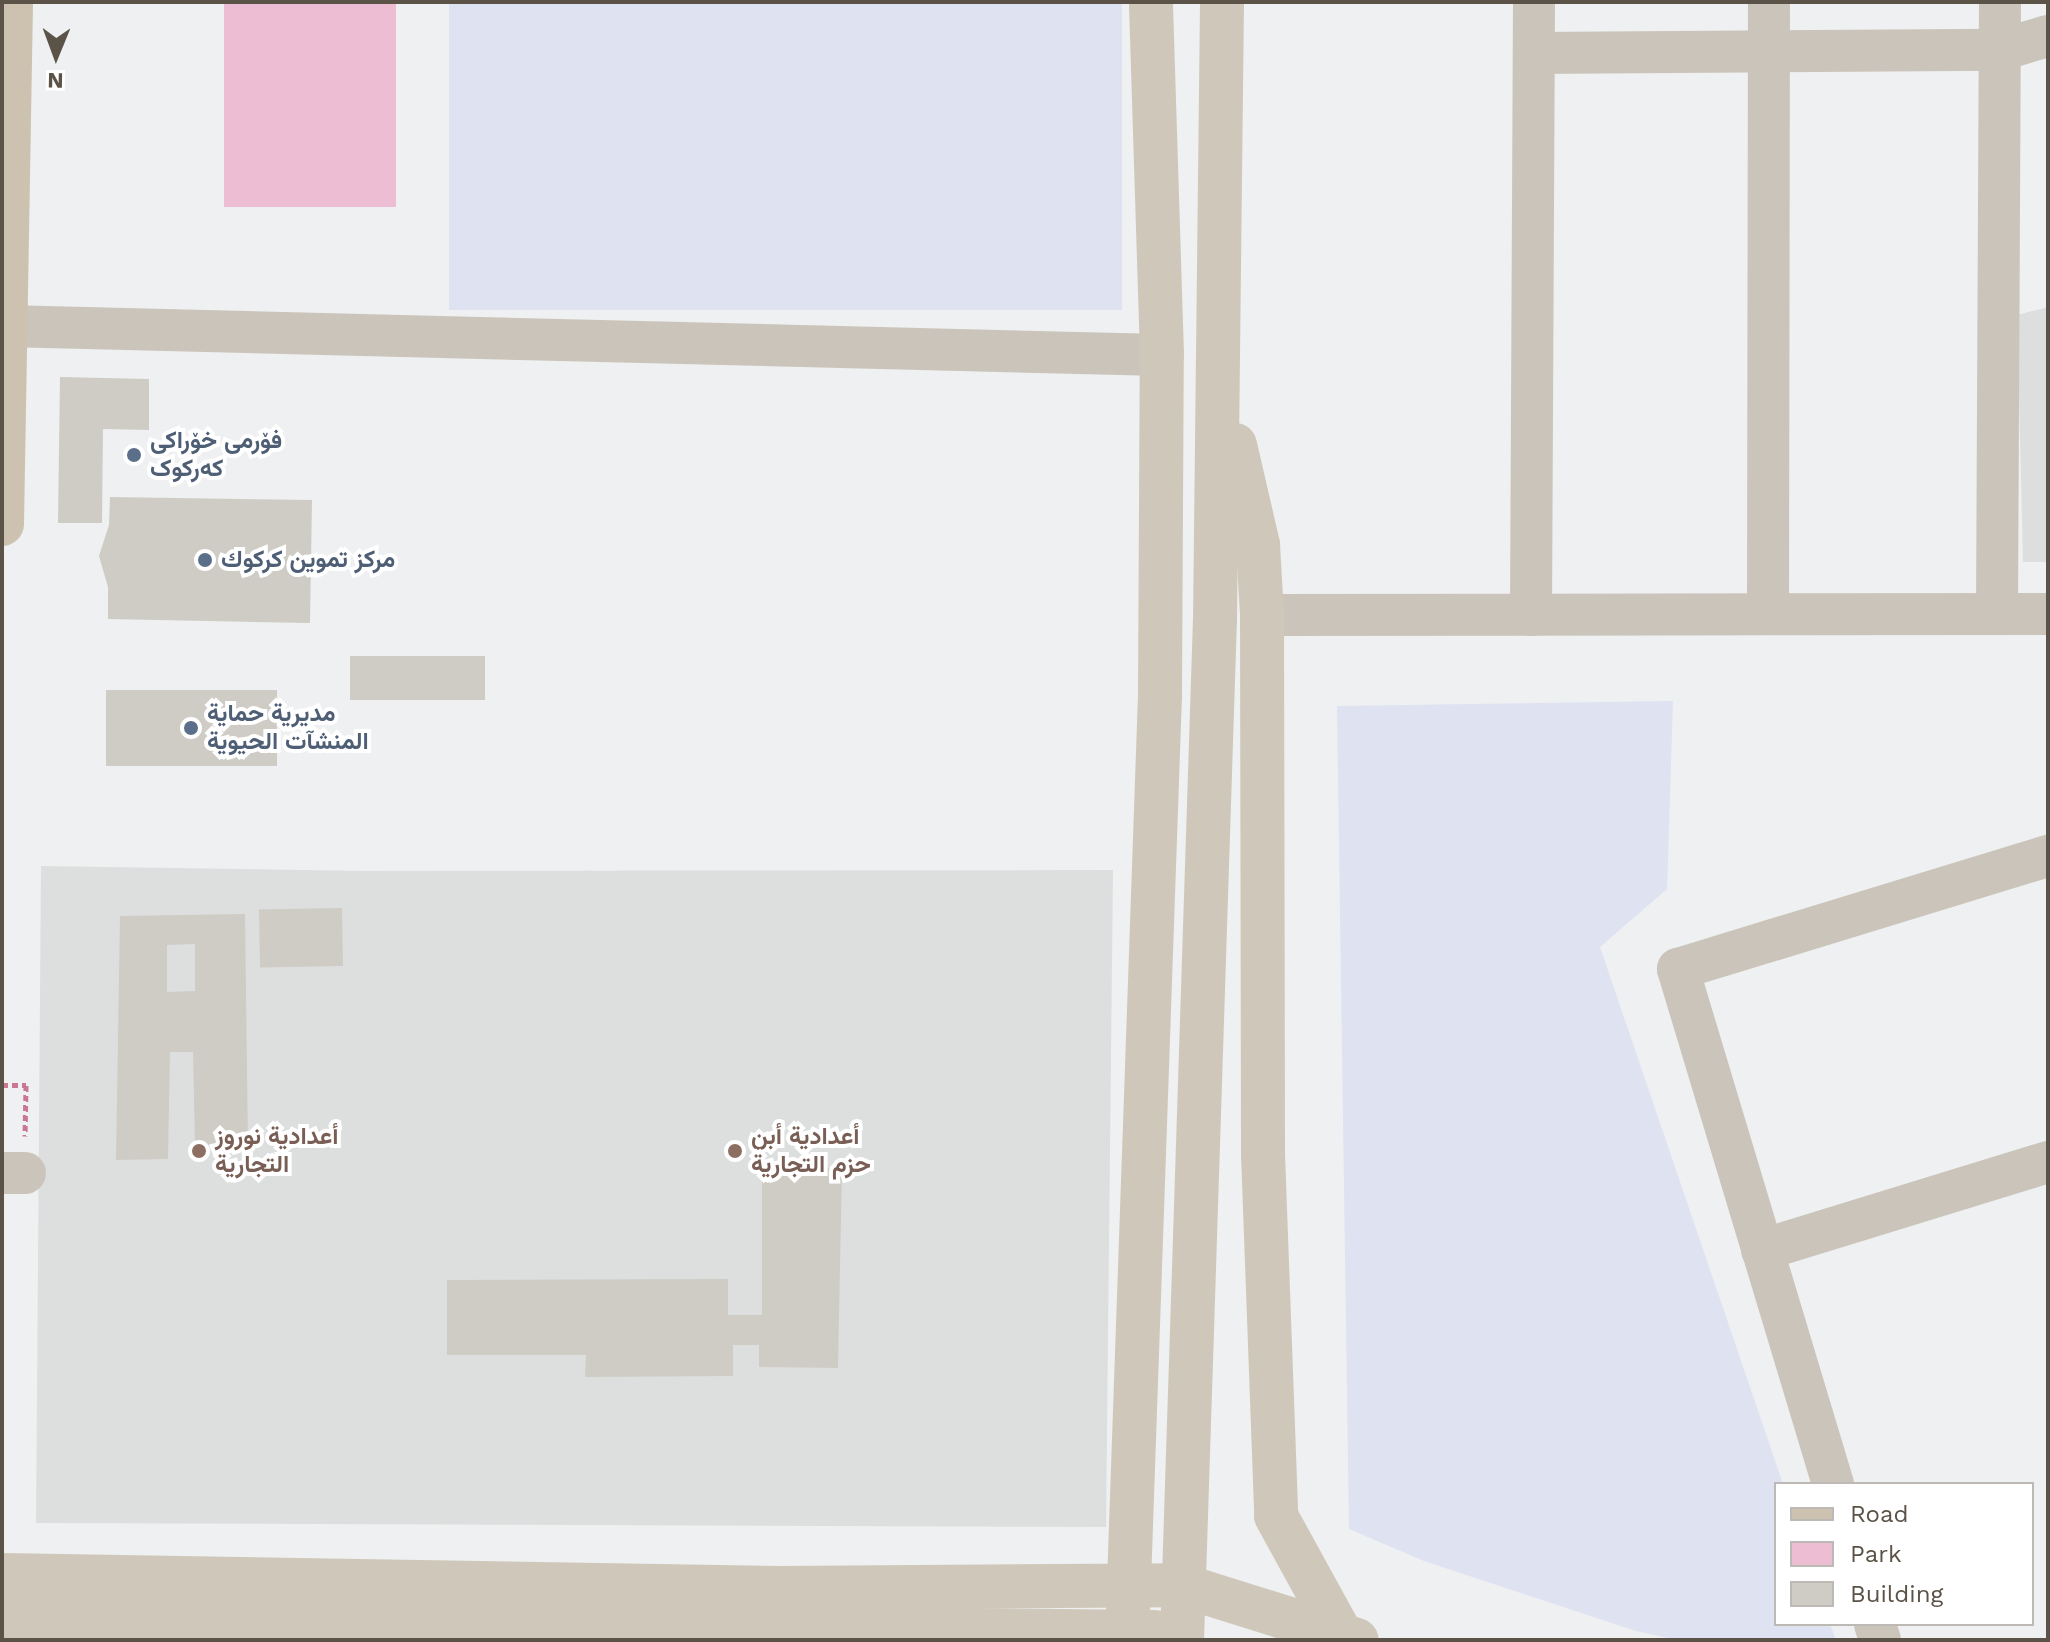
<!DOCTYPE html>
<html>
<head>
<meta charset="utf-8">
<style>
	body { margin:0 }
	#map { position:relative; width:2050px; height:1642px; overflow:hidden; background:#eef0f1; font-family:"Work Sans",Vazirmatn,sans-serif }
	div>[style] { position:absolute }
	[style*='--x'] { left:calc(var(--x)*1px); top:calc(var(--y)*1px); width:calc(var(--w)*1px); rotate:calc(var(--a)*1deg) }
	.education>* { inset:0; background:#dddfdf }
	.green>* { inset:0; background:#edbed3; transform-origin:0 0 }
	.sand>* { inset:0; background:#dfe2f1; transform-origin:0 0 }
	.building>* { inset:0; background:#ceccc5; transform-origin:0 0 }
	.path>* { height:5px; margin-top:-2.5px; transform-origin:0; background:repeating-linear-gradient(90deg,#c97793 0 6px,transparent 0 10px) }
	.street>* { height:42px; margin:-21px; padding:0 21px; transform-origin:21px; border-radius:21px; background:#cbc4ba }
	.secondary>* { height:44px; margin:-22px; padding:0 22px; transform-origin:22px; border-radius:22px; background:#cfc8ba }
	.primary>* { height:44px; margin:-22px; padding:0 22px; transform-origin:22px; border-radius:22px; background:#ccc2af }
	.dots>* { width:22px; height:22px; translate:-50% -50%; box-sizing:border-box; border:4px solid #fff; border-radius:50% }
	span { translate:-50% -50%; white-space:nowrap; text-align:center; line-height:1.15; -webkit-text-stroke:8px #fff; paint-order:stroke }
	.service-label { font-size:24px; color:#4e5e75; font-weight:700 }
	.left { translate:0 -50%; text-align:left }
	.education-label { font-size:24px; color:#785e54; font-weight:700 }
	.frame { position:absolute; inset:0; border:4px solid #5b5347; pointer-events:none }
	.legend { position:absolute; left:1774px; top:1482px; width:260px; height:144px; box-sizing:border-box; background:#fff; border:2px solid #bdbab5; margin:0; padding:10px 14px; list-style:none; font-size:24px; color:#5b5347 }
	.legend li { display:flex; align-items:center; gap:16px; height:40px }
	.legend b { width:40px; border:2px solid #bdbab5 }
	.north { position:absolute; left:16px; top:16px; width:80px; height:80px; -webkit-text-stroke:6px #fff; paint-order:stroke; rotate:181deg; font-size:22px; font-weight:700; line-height:32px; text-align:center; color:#5b5347 }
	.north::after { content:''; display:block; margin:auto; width:28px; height:36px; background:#5b5347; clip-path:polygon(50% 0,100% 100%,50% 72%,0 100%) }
</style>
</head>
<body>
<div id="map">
	<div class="education">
		<i style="clip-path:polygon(2048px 307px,2048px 562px,2023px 562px,2017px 315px)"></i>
		<i style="clip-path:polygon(41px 866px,364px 871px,1113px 870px,1106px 1527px,36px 1523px)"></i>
	</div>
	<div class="green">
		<i style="left:224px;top:2px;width:172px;height:205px"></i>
	</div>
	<div class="sand">
		<i style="left:449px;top:2px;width:673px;height:308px"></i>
		<i style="clip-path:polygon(1673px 701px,1667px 889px,1600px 947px,1783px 1484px,1776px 1484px,1776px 1624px,1830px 1624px,1836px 1640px,1677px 1640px,1636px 1631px,1424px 1561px,1349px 1529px,1337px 706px)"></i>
	</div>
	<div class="building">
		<i style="clip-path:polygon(60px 377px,149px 379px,149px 430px,103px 429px,102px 523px,58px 523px)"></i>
		<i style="clip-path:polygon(110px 497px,312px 500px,310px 623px,108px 619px,108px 587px,99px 556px,109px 525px)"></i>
		<i style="left:350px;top:656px;width:135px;height:44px"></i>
		<i style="left:106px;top:690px;width:171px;height:76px"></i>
		<i style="left:342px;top:908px;width:58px;height:83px;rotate:89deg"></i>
		<i style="clip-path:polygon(evenodd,245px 914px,248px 1145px,195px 1146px,193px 1052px,170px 1052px,168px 1159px,116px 1160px,120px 916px,245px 914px,195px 944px,195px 991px,167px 992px,167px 945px,195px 944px)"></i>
		<i style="clip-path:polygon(762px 1168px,842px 1168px,838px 1368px,759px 1367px,759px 1345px,733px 1345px,733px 1376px,585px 1377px,586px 1355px,447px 1355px,447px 1280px,728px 1279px,728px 1315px,762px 1315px)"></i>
	</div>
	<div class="path">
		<i style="--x:2;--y:1085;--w:24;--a:0"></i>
		<i style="--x:26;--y:1085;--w:51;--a:91.1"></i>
	</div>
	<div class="street">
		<i style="--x:1534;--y:53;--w:466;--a:-0.4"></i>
		<i style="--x:2000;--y:50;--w:50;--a:-16.3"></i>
		<i style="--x:5;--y:326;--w:1157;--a:1.44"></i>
		<i style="--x:1768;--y:614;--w:612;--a:-89.91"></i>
		<i style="--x:1997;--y:614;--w:612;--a:-89.72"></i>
		<i style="--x:1262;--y:615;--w:786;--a:-0.07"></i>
		<i style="--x:1531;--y:615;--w:613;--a:-89.72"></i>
		<i style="--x:2;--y:1173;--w:23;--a:0"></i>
		<i style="--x:1762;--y:1250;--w:299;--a:-17.1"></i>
		<i style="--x:1833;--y:1484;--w:538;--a:-106.75"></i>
		<i style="--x:1678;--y:969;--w:387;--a:-17"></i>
		<i style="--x:1875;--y:1624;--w:17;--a:73"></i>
	</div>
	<div class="secondary">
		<i style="--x:1235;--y:445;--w:103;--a:77"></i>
		<i style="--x:1258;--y:545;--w:70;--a:86.7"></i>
		<i style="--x:1262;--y:615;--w:539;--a:89.89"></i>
		<i style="--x:1263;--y:1154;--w:362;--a:87.9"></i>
		<i style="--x:1276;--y:1516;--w:135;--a:61.2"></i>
		<i style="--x:2;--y:1575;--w:777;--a:0.96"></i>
		<i style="--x:779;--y:1588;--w:402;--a:-0.4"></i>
		<i style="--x:1181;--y:1585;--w:184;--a:17.4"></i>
		<i style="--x:2;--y:1618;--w:1153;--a:0.7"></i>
		<i style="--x:1127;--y:1640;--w:945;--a:-88"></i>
		<i style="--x:1160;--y:696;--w:341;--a:-89.7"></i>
		<i style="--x:1162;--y:355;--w:353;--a:-91.8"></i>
		<i style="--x:1182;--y:1640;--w:1021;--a:-88.15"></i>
		<i style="--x:1215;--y:620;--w:618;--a:-89.35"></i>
	</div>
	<div class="primary">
		<i style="--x:2;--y:524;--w:522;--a:-89.01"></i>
	</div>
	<div class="dots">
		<i style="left:134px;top:455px;background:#5c6f8a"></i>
		<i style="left:205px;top:560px;background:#5c6f8a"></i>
		<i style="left:191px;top:728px;background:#5c6f8a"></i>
		<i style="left:199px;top:1151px;background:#8d6e63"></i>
		<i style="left:735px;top:1151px;background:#8d6e63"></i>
	</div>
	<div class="service-label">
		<span class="left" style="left:150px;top:455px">فۆرمی خۆراکی<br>کەرکوک</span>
		<span class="left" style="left:221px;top:560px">مركز تموين كركوك</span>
		<span class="left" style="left:207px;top:728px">مديرية حماية<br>المنشآت الحيوية</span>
	</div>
	<div class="education-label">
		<span class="left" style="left:215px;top:1151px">أعدادية نوروز<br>التجارية</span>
		<span class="left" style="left:751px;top:1151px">أعدادية أبن<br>حزم التجارية</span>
	</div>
	<div class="frame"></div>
	<ul class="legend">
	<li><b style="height:10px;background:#ccc2af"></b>Road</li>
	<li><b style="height:22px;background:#edbed3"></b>Park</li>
	<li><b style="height:22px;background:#ceccc5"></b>Building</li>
	</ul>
	<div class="north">N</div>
</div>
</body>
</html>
